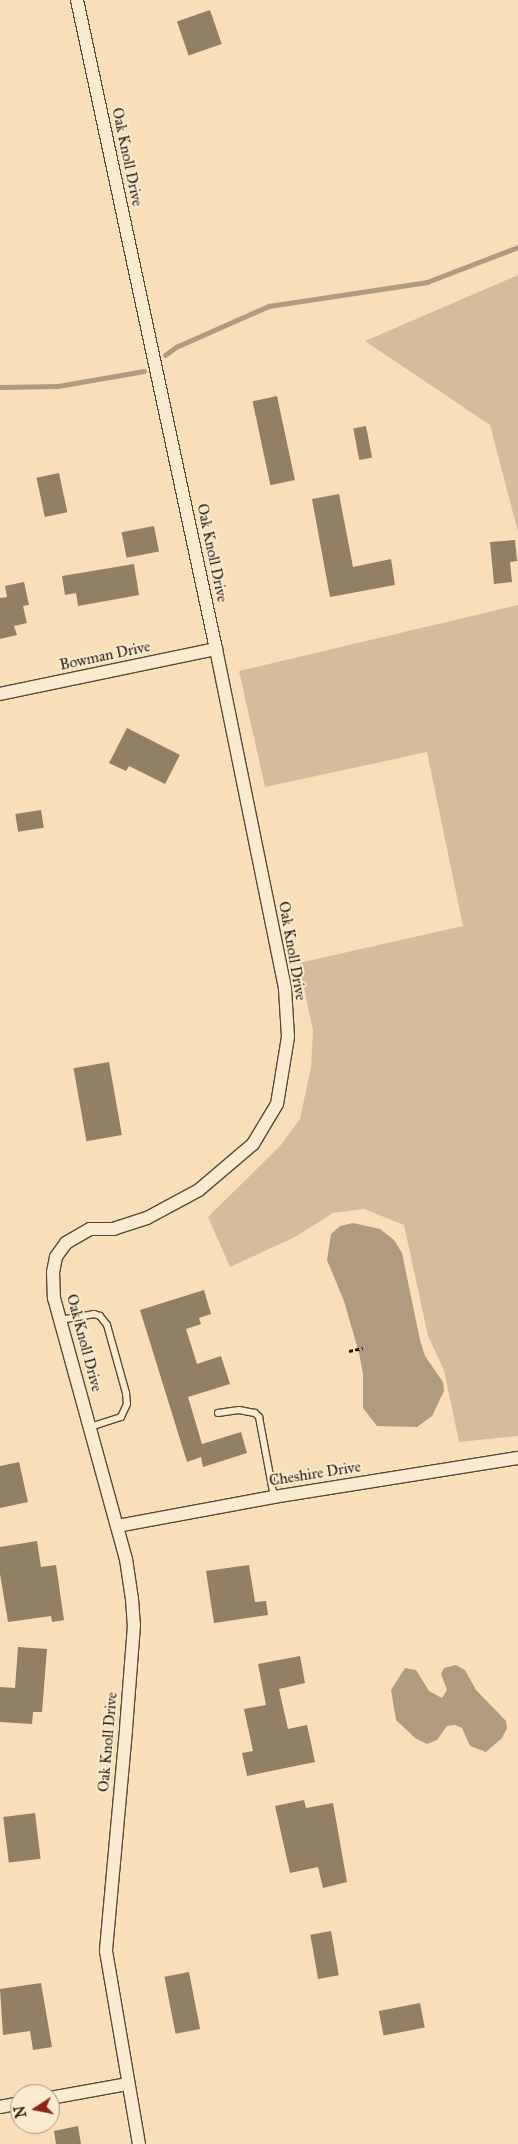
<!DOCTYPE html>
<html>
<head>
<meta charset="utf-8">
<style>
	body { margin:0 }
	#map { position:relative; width:518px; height:2144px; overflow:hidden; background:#f8dfb9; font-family:"IM FELL Great Primer",serif }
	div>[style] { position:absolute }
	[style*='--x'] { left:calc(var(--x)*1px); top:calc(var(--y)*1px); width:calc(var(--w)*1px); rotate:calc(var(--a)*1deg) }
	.green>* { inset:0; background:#d3bd9c }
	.water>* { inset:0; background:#af9b7f }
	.stream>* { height:4.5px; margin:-2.25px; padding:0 2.25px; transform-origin:2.25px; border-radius:2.25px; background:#af9b7f }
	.building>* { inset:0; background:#917f66; transform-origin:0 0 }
	.path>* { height:2.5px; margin-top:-1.25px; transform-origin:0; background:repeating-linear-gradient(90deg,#21180d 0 4px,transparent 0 6.5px) }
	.roads { filter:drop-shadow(1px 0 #574a38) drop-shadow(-1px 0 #574a38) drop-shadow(0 1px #574a38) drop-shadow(0 -1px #574a38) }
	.lane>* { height:6px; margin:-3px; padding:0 3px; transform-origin:3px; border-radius:3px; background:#faead2 }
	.street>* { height:12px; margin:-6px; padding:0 6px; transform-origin:6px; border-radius:6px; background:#faead2 }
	span { translate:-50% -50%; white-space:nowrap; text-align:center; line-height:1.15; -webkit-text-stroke:4px #faead2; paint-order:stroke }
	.street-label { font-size:15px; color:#21180d }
	.north { position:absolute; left:10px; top:2084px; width:50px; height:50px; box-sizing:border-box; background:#faead2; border:1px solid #a39683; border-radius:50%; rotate:259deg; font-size:14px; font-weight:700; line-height:20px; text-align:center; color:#21180d }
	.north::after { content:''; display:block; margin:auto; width:18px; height:22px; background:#8f2418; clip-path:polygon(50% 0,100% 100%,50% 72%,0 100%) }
</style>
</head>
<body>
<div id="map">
	<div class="green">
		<i style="clip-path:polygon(518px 275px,518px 532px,490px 425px,365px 341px)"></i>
		<i style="clip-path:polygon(518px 605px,518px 1436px,459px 1442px,444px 1370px,428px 1336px,404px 1225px,364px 1209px,333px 1213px,295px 1237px,230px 1267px,208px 1217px,280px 1146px,300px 1119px,311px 1067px,313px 1031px,299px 963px,463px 926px,427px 752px,265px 787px,239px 671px)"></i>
	</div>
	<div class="water">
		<i style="clip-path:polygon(353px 1223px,380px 1229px,394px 1240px,402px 1253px,420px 1340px,425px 1356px,443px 1382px,444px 1391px,432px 1416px,417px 1427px,377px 1426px,363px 1408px,363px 1374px,359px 1353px,344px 1301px,327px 1260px,331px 1234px,340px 1226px)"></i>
		<i style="clip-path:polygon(456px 1665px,465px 1670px,476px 1690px,506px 1721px,507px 1728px,502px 1738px,486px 1752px,470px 1746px,462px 1728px,455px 1725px,447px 1726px,437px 1740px,427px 1744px,415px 1738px,396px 1720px,391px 1690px,405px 1668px,416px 1670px,429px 1691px,442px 1698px,447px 1690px,441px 1674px,444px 1668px)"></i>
	</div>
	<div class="stream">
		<i style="--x:165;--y:355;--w:14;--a:-36"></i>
		<i style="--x:176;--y:347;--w:102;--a:-23.8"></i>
		<i style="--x:269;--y:306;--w:160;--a:-8.6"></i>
		<i style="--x:427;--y:282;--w:97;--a:-21"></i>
		<i style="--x:0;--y:387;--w:58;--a:-1"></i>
		<i style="--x:58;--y:386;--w:87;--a:-9.9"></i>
	</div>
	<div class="building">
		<i style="left:210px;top:10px;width:36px;height:35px;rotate:71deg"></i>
		<i style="left:277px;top:396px;width:86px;height:25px;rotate:78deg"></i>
		<i style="left:366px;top:426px;width:32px;height:13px;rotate:79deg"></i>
		<i style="left:59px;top:473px;width:40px;height:23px;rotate:78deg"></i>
		<i style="clip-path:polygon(339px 494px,353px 567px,391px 559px,395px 585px,330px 597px,312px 499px)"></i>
		<i style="left:154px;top:526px;width:26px;height:33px;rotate:79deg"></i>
		<i style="clip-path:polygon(515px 540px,517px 561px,510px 562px,512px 582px,494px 584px,490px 542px)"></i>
		<i style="clip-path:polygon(134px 564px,139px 595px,78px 606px,76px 593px,65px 595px,62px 576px)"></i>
		<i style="clip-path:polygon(24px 582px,29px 605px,23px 606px,27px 623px,14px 626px,17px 635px,0 639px,0 598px,7px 597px,5px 586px)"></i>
		<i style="clip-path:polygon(127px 728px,180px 755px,165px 784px,129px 766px,126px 771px,109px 763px)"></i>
		<i style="left:41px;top:810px;width:18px;height:26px;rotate:81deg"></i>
		<i style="left:109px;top:1062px;width:74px;height:36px;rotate:80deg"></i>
		<i style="clip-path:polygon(204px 1290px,211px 1314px,199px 1318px,201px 1324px,186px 1329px,197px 1364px,221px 1356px,230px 1384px,188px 1397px,202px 1444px,241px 1432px,247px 1453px,203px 1467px,201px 1457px,187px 1462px,140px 1310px)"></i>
		<i style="clip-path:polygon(19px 1462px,28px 1502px,0 1508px,0 1466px)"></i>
		<i style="clip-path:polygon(37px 1541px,41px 1567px,56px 1565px,64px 1620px,52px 1622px,51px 1616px,8px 1622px,0 1574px,0 1547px)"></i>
		<i style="clip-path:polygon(249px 1565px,255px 1602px,266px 1601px,268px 1615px,214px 1623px,206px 1571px)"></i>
		<i style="clip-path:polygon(18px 1647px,47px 1649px,42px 1712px,33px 1712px,32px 1724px,0 1722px,0 1687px,15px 1688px)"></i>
		<i style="clip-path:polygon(300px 1656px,305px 1683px,279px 1689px,288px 1729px,307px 1725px,315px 1762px,247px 1776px,242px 1753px,253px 1751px,244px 1709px,266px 1705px,258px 1664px)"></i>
		<i style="clip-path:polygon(304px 1800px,306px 1808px,333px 1803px,347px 1882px,323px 1888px,318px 1867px,290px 1873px,275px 1806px)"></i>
		<i style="left:35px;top:1813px;width:46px;height:32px;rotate:83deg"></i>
		<i style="left:331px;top:1931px;width:45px;height:21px;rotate:80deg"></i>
		<i style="left:189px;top:1972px;width:58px;height:25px;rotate:79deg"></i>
		<i style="clip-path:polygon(41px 1983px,52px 2047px,33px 2050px,30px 2031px,3px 2035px,0 1989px)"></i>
		<i style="left:420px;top:2003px;width:25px;height:42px;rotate:79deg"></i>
		<i style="clip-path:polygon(78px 2126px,81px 2144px,56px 2144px,54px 2131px)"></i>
	</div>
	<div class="path">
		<i style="--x:349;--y:1351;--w:14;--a:-12"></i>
	</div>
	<div class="roads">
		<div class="lane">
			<i style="--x:60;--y:1320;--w:35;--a:-10"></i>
			<i style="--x:94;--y:1314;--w:6;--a:18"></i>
			<i style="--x:100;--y:1316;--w:11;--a:52"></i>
			<i style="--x:107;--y:1325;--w:71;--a:74.4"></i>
			<i style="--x:126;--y:1393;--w:11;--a:85"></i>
			<i style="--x:127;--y:1404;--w:14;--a:115"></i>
			<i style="--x:121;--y:1417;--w:33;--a:162"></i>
			<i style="--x:218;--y:1413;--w:21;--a:-8"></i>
			<i style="--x:239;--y:1410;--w:16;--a:11"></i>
			<i style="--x:255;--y:1413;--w:6;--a:45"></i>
			<i style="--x:259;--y:1417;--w:81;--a:79.4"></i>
		</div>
		<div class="street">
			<i style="--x:77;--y:0;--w:664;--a:77.91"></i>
			<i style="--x:216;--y:649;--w:347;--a:78.5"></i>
			<i style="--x:285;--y:989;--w:48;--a:86.4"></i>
			<i style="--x:288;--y:1037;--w:68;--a:99.3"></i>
			<i style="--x:277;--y:1104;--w:47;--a:121"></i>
			<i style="--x:253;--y:1144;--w:71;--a:139.6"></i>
			<i style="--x:199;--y:1190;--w:59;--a:151.7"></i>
			<i style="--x:147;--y:1218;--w:35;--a:162"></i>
			<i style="--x:114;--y:1229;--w:24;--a:180"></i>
			<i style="--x:90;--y:1229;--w:28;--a:150"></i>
			<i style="--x:66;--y:1243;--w:17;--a:126"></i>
			<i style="--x:56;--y:1257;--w:15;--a:101"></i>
			<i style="--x:53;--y:1272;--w:26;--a:88"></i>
			<i style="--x:54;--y:1298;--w:271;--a:74.6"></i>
			<i style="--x:126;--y:1559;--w:40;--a:81.5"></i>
			<i style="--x:132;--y:1599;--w:26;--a:86"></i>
			<i style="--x:134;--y:1625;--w:105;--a:94.4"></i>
			<i style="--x:126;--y:1730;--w:222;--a:95.2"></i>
			<i style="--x:106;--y:1951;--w:196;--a:80.3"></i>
			<i style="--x:0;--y:694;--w:221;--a:-11.8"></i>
			<i style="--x:117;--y:1526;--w:160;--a:-10.5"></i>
			<i style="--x:274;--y:1497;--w:247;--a:-9.1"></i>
			<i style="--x:50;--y:2098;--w:78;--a:-10.3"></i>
			<i style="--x:0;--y:2107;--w:20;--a:-11"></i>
		</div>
	</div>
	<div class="street-label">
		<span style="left:127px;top:157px;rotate:78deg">Oak Knoll Drive</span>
		<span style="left:212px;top:553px;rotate:78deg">Oak Knoll Drive</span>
		<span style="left:105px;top:656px;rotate:-12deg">Bowman Drive</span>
		<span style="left:292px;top:951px;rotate:80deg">Oak Knoll Drive</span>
		<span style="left:84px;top:1343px;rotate:75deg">Oak Knoll Drive</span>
		<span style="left:315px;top:1474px;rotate:-9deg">Cheshire Drive</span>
		<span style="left:108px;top:1742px;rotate:-85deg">Oak Knoll Drive</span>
	</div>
	<div class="north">N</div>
</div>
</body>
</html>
